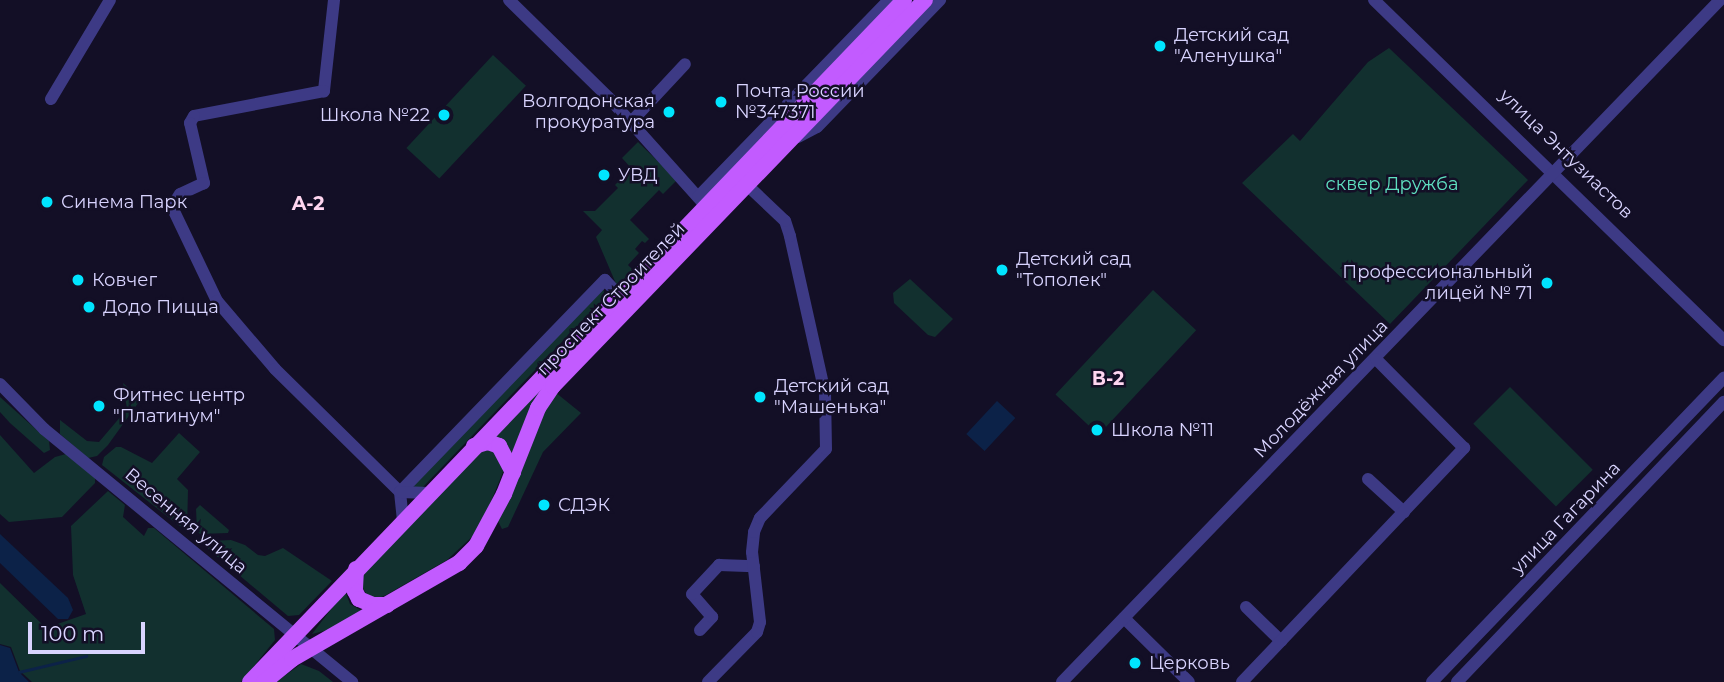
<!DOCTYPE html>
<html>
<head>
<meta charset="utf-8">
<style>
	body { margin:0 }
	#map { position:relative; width:1724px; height:682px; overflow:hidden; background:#130f26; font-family:Montserrat,sans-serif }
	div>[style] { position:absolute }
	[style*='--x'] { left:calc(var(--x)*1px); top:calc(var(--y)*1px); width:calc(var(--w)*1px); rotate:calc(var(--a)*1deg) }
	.green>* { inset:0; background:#12302f; transform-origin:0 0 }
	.water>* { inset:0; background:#0c2248; transform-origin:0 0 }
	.stream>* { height:2.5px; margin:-1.25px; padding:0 1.25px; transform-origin:1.25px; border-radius:1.25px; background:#0c2248 }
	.minor>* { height:12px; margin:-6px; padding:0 6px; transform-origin:6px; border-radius:6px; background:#3d3a85 }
	.major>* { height:16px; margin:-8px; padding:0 8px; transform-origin:8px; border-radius:8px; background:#c25bff }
	.dots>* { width:19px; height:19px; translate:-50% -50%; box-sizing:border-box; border:4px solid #130f26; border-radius:50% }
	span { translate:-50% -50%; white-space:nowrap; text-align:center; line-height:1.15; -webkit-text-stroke:5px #130f26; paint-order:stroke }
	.poi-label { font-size:18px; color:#d9d4ff }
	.left { translate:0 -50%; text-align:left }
	.right { translate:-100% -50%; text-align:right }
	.street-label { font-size:18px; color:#d9d4ff }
	.park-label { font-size:18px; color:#5fe0c0 }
	.neighbourhood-label { font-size:19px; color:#ffd6f0; font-weight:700 }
	.scale { position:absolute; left:28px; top:622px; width:117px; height:32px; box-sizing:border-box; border:4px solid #d9d4ff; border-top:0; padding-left:9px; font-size:21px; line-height:24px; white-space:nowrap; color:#d9d4ff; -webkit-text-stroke:5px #130f26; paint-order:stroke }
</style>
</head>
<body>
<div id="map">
	<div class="green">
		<i style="clip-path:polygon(1389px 48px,1528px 180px,1390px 324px,1242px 183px,1293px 134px,1300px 141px,1368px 62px)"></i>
		<i style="left:493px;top:55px;width:45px;height:127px;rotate:43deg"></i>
		<i style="clip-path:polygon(638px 142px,677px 180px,663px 194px,659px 190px,630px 220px,649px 239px,645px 243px,642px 241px,635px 249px,639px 253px,628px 265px,633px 270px,617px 286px,596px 237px,602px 230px,583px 211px,595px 211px,618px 188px,615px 185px,631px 168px,622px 158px)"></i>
		<i style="clip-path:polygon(910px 279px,953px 319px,935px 337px,928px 335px,894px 303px,893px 293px)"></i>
		<i style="clip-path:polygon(603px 287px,605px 297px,423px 487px,415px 489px,412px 481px)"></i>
		<i style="left:1153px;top:290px;width:59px;height:143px;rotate:43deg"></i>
		<i style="clip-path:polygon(123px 383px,141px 399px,108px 445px,97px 456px,88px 458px,60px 434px,60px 420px,87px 441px,99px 442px,127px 409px)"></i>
		<i style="clip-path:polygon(545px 385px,533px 401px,512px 453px,505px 442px,490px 437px)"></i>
		<i style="left:1510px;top:387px;width:117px;height:52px;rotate:45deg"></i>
		<i style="clip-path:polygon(555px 392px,581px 413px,543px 452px,508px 527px,502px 529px,497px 519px,530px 438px)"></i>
		<i style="clip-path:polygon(0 397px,49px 441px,50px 450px,44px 453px,10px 423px,0 412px)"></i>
		<i style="clip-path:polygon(179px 433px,200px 452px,177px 479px,188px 490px,187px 532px,102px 465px,104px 457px,116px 447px,121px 447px,152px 463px)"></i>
		<i style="clip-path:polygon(0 435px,34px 473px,55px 457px,66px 454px,95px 478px,95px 483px,62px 517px,9px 522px,0 514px)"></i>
		<i style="clip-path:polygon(489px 450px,496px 453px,503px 464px,503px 472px,485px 516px,474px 535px,447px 560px,386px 595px,379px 598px,367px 595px,361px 585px,363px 573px,478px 451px)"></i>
		<i style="clip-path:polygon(108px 491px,125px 505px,123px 517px,144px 536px,148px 528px,154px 528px,274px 629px,275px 640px,241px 682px,32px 682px,20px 671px,11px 647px,0 644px,0 583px,46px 628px,86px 614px,73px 575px,71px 526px)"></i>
		<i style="clip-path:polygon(200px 505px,229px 530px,228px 533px,200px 534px,197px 531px,196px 509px)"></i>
		<i style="clip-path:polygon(231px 540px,245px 545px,258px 555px,265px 556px,283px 548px,332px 581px,299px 615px,288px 616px,208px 549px,210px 541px)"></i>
		<i style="clip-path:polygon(345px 591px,350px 604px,362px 611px,332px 629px,312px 634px)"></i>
		<i style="clip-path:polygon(301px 664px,319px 671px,333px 682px,276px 682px)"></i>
	</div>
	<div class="water">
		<i style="left:997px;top:401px;width:25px;height:45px;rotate:43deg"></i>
		<i style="clip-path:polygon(0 534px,68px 598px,73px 610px,68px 619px,58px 619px,0 563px)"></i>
		<i style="clip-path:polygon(0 645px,10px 648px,19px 672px,29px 682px,0 682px)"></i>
	</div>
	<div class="stream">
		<i style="--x:19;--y:672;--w:69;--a:-13.4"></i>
	</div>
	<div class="minor">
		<i style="--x:334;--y:0;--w:92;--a:96.3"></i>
		<i style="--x:324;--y:91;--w:132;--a:169.1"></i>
		<i style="--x:194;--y:116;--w:8;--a:120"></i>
		<i style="--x:190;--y:123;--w:62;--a:76.9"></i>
		<i style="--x:204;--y:183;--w:26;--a:155"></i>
		<i style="--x:180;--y:194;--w:15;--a:122"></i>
		<i style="--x:172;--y:207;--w:104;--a:64.4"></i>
		<i style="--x:217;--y:301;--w:89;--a:49.5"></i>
		<i style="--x:275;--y:369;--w:175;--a:44.5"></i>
		<i style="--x:400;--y:492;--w:29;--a:84"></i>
		<i style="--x:509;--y:0;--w:140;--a:44.4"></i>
		<i style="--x:609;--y:98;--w:145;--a:48.1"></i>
		<i style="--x:1374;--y:0;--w:488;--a:44.2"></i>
		<i style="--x:51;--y:99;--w:115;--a:-59.2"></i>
		<i style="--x:631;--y:122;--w:79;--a:-47"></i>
		<i style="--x:798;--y:137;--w:21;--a:-28"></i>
		<i style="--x:817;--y:127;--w:177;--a:-45.9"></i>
		<i style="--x:698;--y:197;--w:274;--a:-45.9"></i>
		<i style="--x:0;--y:384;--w:63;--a:45.6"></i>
		<i style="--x:44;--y:429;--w:399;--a:39.4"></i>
		<i style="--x:1368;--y:479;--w:49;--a:42.5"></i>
		<i style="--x:400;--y:492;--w:295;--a:-46"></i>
		<i style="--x:605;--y:280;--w:21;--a:47"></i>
		<i style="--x:400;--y:492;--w:29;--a:2"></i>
		<i style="--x:1246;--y:607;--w:49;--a:44.2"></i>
		<i style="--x:1124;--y:618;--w:91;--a:44.6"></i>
		<i style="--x:700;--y:630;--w:18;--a:-47"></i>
		<i style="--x:712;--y:617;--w:30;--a:-131"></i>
		<i style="--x:692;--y:594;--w:40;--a:-47"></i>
		<i style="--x:719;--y:565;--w:35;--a:2"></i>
		<i style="--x:708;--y:682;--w:70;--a:-45.6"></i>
		<i style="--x:757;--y:632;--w:10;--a:-73"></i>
		<i style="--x:760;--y:622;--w:70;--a:-96.5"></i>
		<i style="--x:752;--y:552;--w:20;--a:-84"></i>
		<i style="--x:754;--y:532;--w:15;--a:-67"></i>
		<i style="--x:760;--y:518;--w:95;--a:-46.3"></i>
		<i style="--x:826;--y:449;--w:56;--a:-91"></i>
		<i style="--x:825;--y:393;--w:161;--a:-102.6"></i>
		<i style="--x:790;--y:236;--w:16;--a:-108"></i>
		<i style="--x:785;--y:221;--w:54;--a:-136.5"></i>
		<i style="--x:1062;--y:682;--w:948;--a:-46.03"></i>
		<i style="--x:1242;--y:682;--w:323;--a:-46.5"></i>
		<i style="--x:1464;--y:448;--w:125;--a:-134.7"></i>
		<i style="--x:1432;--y:682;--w:422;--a:-46.2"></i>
		<i style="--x:1457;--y:682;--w:387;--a:-46.4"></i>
	</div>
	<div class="major">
		<i style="--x:474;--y:446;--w:15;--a:-16"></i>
		<i style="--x:488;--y:442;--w:12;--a:20"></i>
		<i style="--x:499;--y:446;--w:30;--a:62"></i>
		<i style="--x:356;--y:569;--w:22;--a:93"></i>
		<i style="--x:355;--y:591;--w:9;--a:63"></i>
		<i style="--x:359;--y:599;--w:15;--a:23"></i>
		<i style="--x:373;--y:605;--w:14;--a:0"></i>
		<i style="--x:250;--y:682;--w:945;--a:-46.2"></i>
		<i style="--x:264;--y:682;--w:36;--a:-39"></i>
		<i style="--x:292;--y:659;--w:193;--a:-29.9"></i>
		<i style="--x:459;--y:563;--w:24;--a:-45"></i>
		<i style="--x:476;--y:546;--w:59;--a:-61.7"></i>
		<i style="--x:504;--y:494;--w:92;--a:-68.4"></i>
		<i style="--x:538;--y:408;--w:27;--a:-56"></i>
		<i style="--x:553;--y:386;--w:536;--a:-46.06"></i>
	</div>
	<div class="dots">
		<i style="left:1160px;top:46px;background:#00e5ff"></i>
		<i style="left:721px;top:102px;background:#00e5ff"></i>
		<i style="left:669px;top:112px;background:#00e5ff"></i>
		<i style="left:444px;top:115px;background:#00e5ff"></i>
		<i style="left:604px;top:175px;background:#00e5ff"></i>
		<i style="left:47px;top:202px;background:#00e5ff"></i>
		<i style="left:1002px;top:270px;background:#00e5ff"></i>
		<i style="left:78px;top:280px;background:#00e5ff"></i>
		<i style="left:1547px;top:283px;background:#00e5ff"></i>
		<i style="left:89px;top:307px;background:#00e5ff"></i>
		<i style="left:760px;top:397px;background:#00e5ff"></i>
		<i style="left:99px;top:406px;background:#00e5ff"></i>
		<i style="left:1097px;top:430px;background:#00e5ff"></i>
		<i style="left:544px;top:505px;background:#00e5ff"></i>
		<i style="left:1135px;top:663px;background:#00e5ff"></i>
	</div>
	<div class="poi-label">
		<span class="left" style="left:1174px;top:46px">Детский сад<br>"Аленушка"</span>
		<span class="left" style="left:735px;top:102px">Почта России<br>№347371</span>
		<span class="right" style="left:655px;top:112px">Волгодонская<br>прокуратура</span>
		<span class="right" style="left:430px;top:115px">Школа №22</span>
		<span class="left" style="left:618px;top:175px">УВД</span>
		<span class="left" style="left:61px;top:202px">Синема Парк</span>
		<span class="left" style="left:1016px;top:270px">Детский сад<br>"Тополек"</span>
		<span class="right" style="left:1533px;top:283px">Профессиональный<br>лицей № 71</span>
		<span class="left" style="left:92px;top:280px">Ковчег</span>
		<span class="left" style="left:103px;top:307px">Додо Пицца</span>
		<span class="left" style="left:774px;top:397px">Детский сад<br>"Машенька"</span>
		<span class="left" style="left:113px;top:406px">Фитнес центр<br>"Платинум"</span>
		<span class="left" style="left:1111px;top:430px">Школа №11</span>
		<span class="left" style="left:558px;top:505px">СДЭК</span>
		<span class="left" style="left:1149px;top:663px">Церковь</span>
	</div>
	<div class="street-label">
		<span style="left:1566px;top:154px;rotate:44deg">улица Энтузиастов</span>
		<span style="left:611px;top:299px;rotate:-46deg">проспект Строителей</span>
		<span style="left:1321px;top:389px;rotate:-46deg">Молодёжная улица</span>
		<span style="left:1566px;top:518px;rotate:-46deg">улица Гагарина</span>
		<span style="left:186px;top:521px;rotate:40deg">Весенняя улица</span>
	</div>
	<div class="park-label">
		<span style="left:1392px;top:184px">сквер Дружба</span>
	</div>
	<div class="neighbourhood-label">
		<span style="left:308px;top:204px">А-2</span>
		<span style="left:1108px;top:379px">В-2</span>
	</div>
	<div class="scale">100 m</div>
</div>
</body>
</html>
